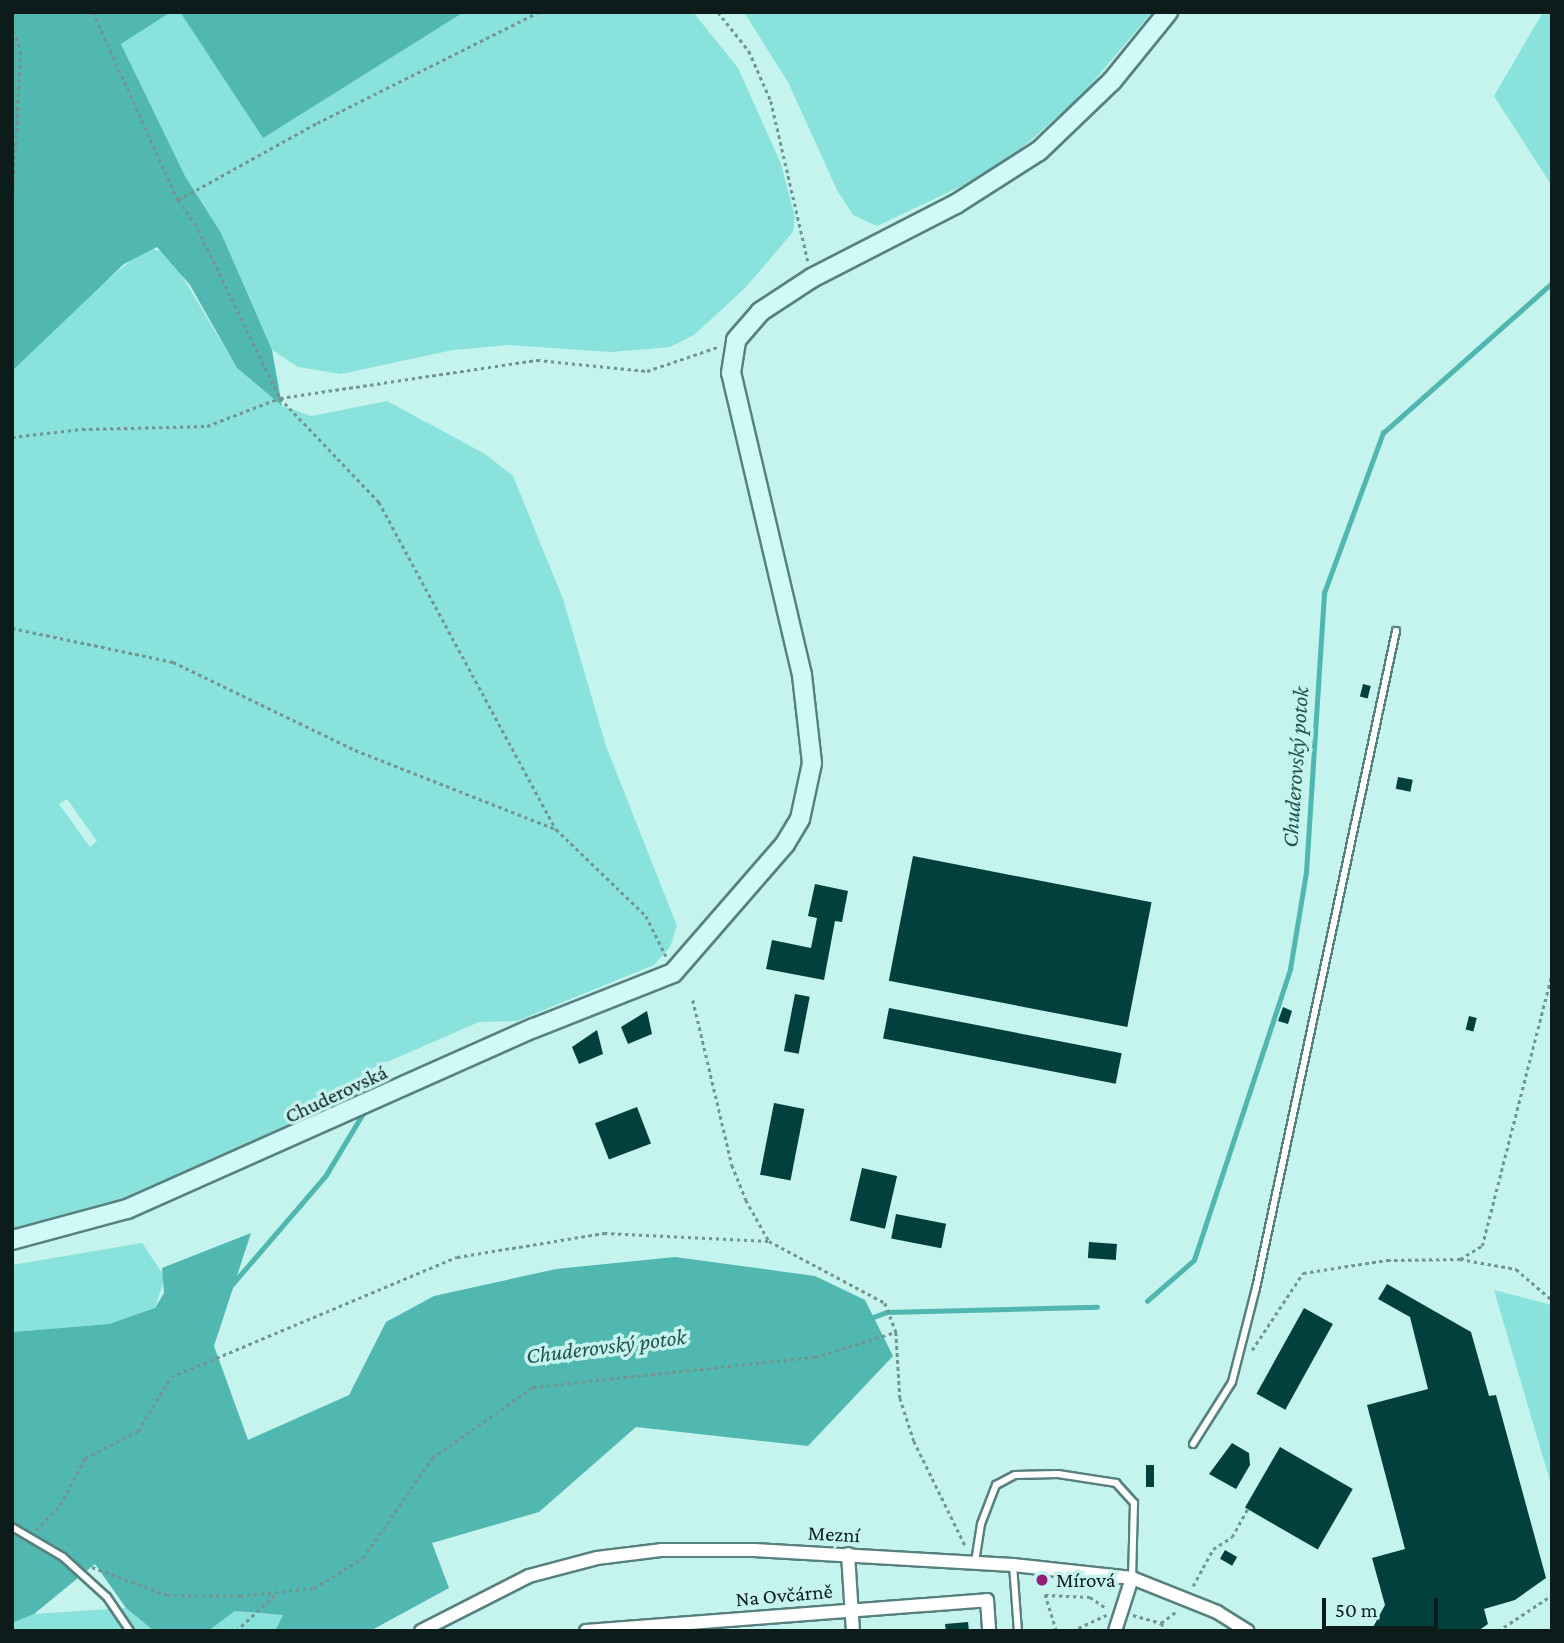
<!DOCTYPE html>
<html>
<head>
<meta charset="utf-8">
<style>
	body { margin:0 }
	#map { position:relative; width:1564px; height:1643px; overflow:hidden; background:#c5f3ee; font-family:"Crimson Pro",serif }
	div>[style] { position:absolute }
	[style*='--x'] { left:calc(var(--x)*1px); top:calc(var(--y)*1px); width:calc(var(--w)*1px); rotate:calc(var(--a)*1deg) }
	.green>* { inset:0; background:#89e2db }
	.forest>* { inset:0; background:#51b8b1 }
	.stream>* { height:4.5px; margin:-2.25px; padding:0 2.25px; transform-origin:2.25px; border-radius:2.25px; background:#50b6b0 }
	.building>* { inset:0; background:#01403d; transform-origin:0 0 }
	.path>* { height:2.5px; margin-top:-1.25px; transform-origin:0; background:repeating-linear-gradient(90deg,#739591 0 3.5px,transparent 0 7px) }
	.roads { filter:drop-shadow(2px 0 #57817e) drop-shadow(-2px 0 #57817e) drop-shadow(0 2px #57817e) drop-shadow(0 -2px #57817e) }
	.lane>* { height:6px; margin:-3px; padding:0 3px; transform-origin:3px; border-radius:3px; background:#fff }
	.street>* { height:12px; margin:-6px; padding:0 6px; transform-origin:6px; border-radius:6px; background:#fff }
	.secondary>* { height:18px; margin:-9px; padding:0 9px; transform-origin:9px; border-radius:9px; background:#d0faf8 }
	.dots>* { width:19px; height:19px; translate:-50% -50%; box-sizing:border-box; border:4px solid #c5f3ee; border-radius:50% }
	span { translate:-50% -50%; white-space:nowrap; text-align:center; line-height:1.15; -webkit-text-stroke:7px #c5f3ee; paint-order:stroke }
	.street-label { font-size:21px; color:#0b1c1b }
	.poi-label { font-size:21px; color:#0b1c1b }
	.left { translate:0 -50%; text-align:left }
	.water-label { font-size:23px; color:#25524f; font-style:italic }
	.frame { position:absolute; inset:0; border:14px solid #0b1c1b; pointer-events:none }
	.scale { position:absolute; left:1322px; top:1598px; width:116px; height:32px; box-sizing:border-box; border:4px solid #0b1c1b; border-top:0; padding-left:9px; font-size:21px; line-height:24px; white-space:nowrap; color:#0b1c1b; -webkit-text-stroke:5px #c5f3ee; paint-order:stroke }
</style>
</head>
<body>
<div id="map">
	<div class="green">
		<i style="clip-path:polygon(171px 12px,180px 12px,263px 137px,464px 12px,693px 12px,738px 68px,781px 164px,795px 217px,793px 232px,745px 288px,694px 335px,670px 347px,611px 352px,509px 345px,453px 350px,341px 374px,298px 367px,272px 350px,250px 310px,221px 233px,185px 176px,121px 44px)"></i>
		<i style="clip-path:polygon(744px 12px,1152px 12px,1082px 95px,998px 169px,877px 226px,853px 215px,837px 190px,789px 84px)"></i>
		<i style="clip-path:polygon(1543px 12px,1552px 12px,1552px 186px,1494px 96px)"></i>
		<i style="clip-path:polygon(evenodd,147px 247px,169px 254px,237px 368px,282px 406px,312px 416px,387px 401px,485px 454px,513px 476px,563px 599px,606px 746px,677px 926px,670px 947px,654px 965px,517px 1021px,479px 1022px,373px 1068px,364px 1080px,368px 1096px,221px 1158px,120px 1208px,12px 1230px,12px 371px,75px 307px,147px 247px,67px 799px,97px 841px,90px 847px,59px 804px,67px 799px)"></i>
		<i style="clip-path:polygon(142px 1243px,165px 1277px,155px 1308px,109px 1324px,12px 1332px,12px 1265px)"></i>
		<i style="clip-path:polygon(1494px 1290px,1552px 1305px,1552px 1488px)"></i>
		<i style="clip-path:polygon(126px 1608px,154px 1631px,12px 1631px,12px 1623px,34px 1614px)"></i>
		<i style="clip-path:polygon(235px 1611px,283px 1615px,275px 1631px,208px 1631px)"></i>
	</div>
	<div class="forest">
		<i style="clip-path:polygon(12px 12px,171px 12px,121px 44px,185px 176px,221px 233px,272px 350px,282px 406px,237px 368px,190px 285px,157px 247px,124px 264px,12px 371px)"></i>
		<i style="clip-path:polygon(180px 12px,464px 12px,263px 138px)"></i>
		<i style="clip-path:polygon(251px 1233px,214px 1346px,248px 1440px,349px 1395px,386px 1322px,434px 1296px,556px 1269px,675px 1257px,815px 1276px,865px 1300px,893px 1356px,808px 1446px,636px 1427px,539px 1512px,432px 1543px,449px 1588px,370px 1631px,275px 1631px,283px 1615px,235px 1611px,208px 1631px,154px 1631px,126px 1608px,95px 1564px,34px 1614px,12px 1623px,12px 1332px,109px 1324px,155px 1308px,164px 1293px,162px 1268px)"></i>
	</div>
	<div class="stream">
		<i style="--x:1147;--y:1301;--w:62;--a:-41.1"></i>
		<i style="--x:1194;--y:1260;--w:306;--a:-71.7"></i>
		<i style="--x:1290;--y:969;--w:98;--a:-80.6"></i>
		<i style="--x:1306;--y:872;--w:280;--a:-86.3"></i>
		<i style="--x:1324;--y:593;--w:171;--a:-69.8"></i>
		<i style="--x:1383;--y:433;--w:226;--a:-41.6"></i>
		<i style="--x:16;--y:1531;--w:49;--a:-49.1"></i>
		<i style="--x:48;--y:1494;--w:47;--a:-65.1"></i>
		<i style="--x:68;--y:1451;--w:116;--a:-41.5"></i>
		<i style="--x:155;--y:1374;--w:262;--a:-49.3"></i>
		<i style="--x:326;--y:1175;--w:76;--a:-59"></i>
		<i style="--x:42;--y:1534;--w:140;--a:20.1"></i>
		<i style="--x:173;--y:1582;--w:65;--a:1.8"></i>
		<i style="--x:238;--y:1584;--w:73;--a:-7.9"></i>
		<i style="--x:310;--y:1574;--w:53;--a:-30.4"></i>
		<i style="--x:356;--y:1547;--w:123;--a:-58.2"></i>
		<i style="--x:421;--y:1442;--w:128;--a:-35.4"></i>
		<i style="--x:525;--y:1368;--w:241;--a:-5.2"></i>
		<i style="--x:765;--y:1346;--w:58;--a:-10"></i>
		<i style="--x:822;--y:1336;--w:69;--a:-20.3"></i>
		<i style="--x:887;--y:1312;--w:210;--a:-1.4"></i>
	</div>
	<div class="building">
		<i style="left:1363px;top:684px;width:8px;height:13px;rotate:14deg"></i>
		<i style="left:1398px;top:777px;width:15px;height:12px;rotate:11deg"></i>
		<i style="left:913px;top:856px;width:243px;height:127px;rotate:11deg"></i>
		<i style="clip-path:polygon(815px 884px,848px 891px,842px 922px,835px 921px,824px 980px,766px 969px,772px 940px,811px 948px,817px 918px,808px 916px)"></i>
		<i style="left:795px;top:994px;width:15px;height:58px;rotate:11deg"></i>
		<i style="clip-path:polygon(1283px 1007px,1292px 1011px,1288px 1024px,1278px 1021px)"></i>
		<i style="left:889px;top:1008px;width:237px;height:31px;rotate:11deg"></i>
		<i style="clip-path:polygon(647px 1011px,652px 1034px,628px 1044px,621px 1027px)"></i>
		<i style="left:1469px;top:1016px;width:8px;height:14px;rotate:14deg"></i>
		<i style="clip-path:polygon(597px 1030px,603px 1054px,579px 1064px,572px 1047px)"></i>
		<i style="left:774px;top:1103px;width:31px;height:73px;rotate:11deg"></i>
		<i style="left:637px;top:1107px;width:39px;height:45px;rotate:69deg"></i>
		<i style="left:862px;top:1168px;width:36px;height:54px;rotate:13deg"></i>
		<i style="left:896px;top:1214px;width:51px;height:25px;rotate:11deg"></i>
		<i style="left:1089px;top:1242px;width:28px;height:16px;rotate:4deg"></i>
		<i style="clip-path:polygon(1387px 1284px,1471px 1332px,1489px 1396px,1496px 1395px,1546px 1578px,1515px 1600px,1484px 1609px,1488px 1624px,1478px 1631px,1371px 1631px,1385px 1605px,1372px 1558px,1405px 1549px,1367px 1405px,1428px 1389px,1410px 1317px,1378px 1299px)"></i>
		<i style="left:1304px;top:1308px;width:33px;height:98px;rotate:29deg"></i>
		<i style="clip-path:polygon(1232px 1443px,1249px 1453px,1250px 1465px,1236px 1489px,1209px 1474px)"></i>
		<i style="left:1280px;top:1447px;width:84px;height:70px;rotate:30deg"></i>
		<i style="left:1146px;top:1465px;width:8px;height:22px"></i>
		<i style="left:1225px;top:1550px;width:14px;height:10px;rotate:30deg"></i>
		<i style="clip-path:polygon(968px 1622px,969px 1631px,946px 1631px,945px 1624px)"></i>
	</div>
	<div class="path">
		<i style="--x:93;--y:12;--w:206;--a:65.7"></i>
		<i style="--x:178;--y:200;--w:29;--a:54"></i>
		<i style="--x:195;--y:223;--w:195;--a:64.1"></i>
		<i style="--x:280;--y:398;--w:260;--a:-8.4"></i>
		<i style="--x:537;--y:360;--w:111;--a:5.7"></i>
		<i style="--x:647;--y:371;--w:75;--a:-18.7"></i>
		<i style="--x:718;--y:12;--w:50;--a:51.5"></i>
		<i style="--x:749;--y:51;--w:55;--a:66.3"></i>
		<i style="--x:771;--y:101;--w:164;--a:77"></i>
		<i style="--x:12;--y:24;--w:28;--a:72"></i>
		<i style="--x:21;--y:51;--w:163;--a:93.2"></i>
		<i style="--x:178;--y:200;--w:159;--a:-29"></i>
		<i style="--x:317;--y:123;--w:248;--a:-26.6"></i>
		<i style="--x:12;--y:437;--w:70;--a:-6.5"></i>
		<i style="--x:82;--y:429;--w:125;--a:-1.4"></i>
		<i style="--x:207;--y:426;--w:78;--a:-21"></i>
		<i style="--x:280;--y:398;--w:144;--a:46.4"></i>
		<i style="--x:379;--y:502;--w:372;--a:61.6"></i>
		<i style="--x:12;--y:628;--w:165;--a:11.9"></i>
		<i style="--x:173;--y:662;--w:202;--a:25.8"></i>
		<i style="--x:355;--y:750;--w:216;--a:21.5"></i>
		<i style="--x:556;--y:829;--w:125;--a:44"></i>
		<i style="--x:646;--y:916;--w:45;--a:63.4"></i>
		<i style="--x:693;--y:1000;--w:170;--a:76.7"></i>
		<i style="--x:732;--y:1165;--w:38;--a:68"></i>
		<i style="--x:746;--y:1200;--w:47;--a:60.7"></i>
		<i style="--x:769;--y:1241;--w:132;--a:28.1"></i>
		<i style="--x:885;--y:1303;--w:31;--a:69"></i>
		<i style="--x:896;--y:1332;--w:66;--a:86.5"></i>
		<i style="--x:900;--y:1398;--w:45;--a:72"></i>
		<i style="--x:914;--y:1441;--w:116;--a:63.9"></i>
		<i style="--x:1460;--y:1259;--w:57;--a:10.1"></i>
		<i style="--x:1516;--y:1269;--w:48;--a:40.7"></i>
		<i style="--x:1252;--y:1350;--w:92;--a:-56.5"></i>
		<i style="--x:1303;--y:1273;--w:85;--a:-8.8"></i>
		<i style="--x:1387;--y:1260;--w:73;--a:-0.8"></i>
		<i style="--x:1460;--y:1259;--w:26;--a:-31"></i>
		<i style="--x:1482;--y:1246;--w:281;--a:-75.6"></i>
		<i style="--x:36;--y:1530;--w:35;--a:-46"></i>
		<i style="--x:60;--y:1505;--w:53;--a:-62"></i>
		<i style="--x:85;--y:1458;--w:59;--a:-27"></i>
		<i style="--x:138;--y:1431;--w:63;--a:-58.6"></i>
		<i style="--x:171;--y:1377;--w:310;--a:-22.8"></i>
		<i style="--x:457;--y:1257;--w:149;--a:-9.3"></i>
		<i style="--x:604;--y:1233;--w:165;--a:2.8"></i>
		<i style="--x:92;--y:1567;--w:80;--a:20.5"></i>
		<i style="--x:167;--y:1595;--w:73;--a:0.8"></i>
		<i style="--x:240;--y:1596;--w:74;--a:-6.2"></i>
		<i style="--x:314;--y:1588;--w:57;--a:-31.5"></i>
		<i style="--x:363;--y:1558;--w:121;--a:-55.4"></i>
		<i style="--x:432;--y:1458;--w:123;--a:-35.1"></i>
		<i style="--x:533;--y:1387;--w:284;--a:-6.1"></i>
		<i style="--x:815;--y:1357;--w:85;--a:-17.2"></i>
		<i style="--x:1193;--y:1586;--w:42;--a:-61.6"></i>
		<i style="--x:1213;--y:1549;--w:22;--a:-32"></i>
		<i style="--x:1232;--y:1537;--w:33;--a:-61"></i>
		<i style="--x:1133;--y:1615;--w:29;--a:16"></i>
		<i style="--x:1161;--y:1623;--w:10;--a:53"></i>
		<i style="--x:1161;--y:1623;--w:21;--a:-37"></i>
		<i style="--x:236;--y:1631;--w:57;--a:-42.9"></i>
		<i style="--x:1056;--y:1631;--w:38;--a:-107"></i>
		<i style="--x:1045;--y:1595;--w:45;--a:2.5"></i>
		<i style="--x:1090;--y:1597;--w:19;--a:35"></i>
		<i style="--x:1072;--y:1631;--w:38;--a:-25"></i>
		<i style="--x:1498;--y:1631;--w:65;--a:-33.7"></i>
	</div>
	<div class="roads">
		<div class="lane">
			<i style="--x:1193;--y:1444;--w:73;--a:-57.8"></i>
			<i style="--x:1232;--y:1382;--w:97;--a:-75.7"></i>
			<i style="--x:1256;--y:1288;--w:672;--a:-77.97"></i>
			<i style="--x:12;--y:1527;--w:59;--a:30.5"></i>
			<i style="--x:63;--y:1557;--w:59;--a:42.3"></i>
			<i style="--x:107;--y:1597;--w:41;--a:55.9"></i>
			<i style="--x:975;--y:1562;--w:38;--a:-81"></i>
			<i style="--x:981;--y:1524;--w:42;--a:-69"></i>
			<i style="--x:996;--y:1485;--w:21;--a:-28"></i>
			<i style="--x:1015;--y:1475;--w:43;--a:-1.3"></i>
			<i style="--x:1058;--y:1474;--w:59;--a:8.8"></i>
			<i style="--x:1116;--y:1483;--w:27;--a:48"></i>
			<i style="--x:1134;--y:1503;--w:75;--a:91.5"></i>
			<i style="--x:1013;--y:1565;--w:66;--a:85.7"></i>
		</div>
		<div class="street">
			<i style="--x:848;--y:1554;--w:77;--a:86.3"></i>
			<i style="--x:421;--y:1631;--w:121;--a:-27"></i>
			<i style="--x:529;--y:1576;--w:70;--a:-14.8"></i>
			<i style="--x:597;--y:1558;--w:64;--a:-7.1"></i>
			<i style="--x:661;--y:1550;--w:93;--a:0"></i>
			<i style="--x:754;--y:1550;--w:259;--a:3.3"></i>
			<i style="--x:1013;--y:1565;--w:120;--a:6.2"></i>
			<i style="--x:1132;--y:1578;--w:92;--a:21.8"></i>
			<i style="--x:1217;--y:1612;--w:36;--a:32"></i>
			<i style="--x:586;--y:1631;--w:402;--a:-4.4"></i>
			<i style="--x:987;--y:1600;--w:31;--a:86"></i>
			<i style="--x:1115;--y:1631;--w:56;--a:-72.2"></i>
		</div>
		<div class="secondary">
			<i style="--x:12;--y:1240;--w:119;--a:-15.1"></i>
			<i style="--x:127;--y:1209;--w:445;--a:-24"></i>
			<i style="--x:534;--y:1028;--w:149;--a:-21.6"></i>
			<i style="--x:673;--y:973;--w:171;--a:-49"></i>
			<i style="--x:785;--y:844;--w:29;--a:-59"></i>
			<i style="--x:800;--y:819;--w:57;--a:-77.9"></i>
			<i style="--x:812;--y:763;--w:89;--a:-96.5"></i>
			<i style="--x:802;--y:675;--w:310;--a:-103.2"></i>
			<i style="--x:731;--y:373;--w:33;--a:-81"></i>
			<i style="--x:736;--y:340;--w:37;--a:-49"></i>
			<i style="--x:760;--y:312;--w:62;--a:-33.2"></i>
			<i style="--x:812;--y:278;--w:162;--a:-27.2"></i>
			<i style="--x:956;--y:204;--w:98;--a:-32.6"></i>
			<i style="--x:1039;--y:151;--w:101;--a:-43.8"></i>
			<i style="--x:1112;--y:81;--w:89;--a:-50.9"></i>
		</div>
	</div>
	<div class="dots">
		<i style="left:1042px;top:1580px;background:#941c79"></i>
	</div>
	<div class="street-label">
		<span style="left:336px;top:1094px;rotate:-25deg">Chuderovská</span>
		<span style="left:834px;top:1534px;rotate:3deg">Mezní</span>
		<span style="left:784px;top:1595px;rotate:-5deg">Na Ovčárně</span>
	</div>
	<div class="poi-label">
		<span class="left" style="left:1056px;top:1580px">Mírová</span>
	</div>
	<div class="water-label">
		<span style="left:1295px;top:767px;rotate:-86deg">Chuderovský potok</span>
		<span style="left:606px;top:1346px;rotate:-7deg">Chuderovský potok</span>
	</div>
	<div class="frame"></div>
	<div class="scale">50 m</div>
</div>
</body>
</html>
